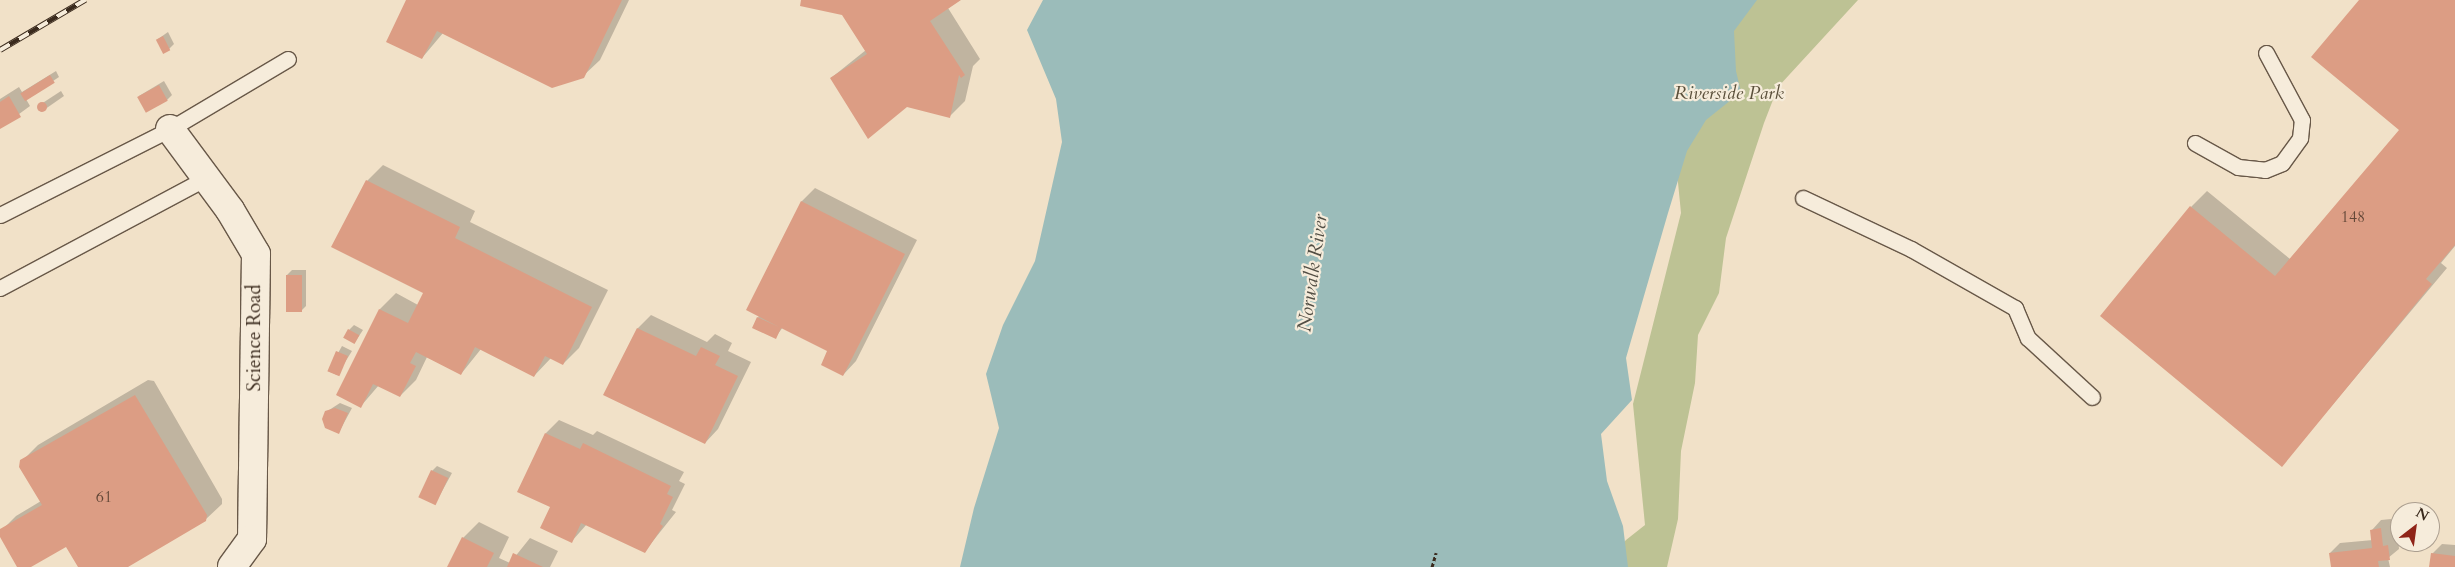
<!DOCTYPE html>
<html>
<head>
<meta charset="utf-8">
<style>
	body { margin:0 }
	#map { position:relative; width:2455px; height:567px; overflow:hidden; background:#f1e1c8; font-family:Cardo,serif }
	div>[style] { position:absolute }
	[style*='--x'] { left:calc(var(--x)*1px); top:calc(var(--y)*1px); width:calc(var(--w)*1px); rotate:calc(var(--a)*1deg) }
	.green>* { inset:0; background:#bdc294 }
	.water>* { inset:0; background:#9bbcba }
	.shadow>* { inset:0; background:#0003 }
	.building>* { inset:0; background:#dc9d84; transform-origin:0 0 }
	.round { border-radius:50% }
	.path>* { height:3px; margin-top:-1.5px; transform-origin:0; background:repeating-linear-gradient(90deg,#3a2a1d 0 4px,transparent 0 6.5px) }
	.roads { filter:drop-shadow(1px 0 #685848) drop-shadow(-1px 0 #685848) drop-shadow(0 1px #685848) drop-shadow(0 -1px #685848) }
	.service>* { height:15px; margin:-7.5px; padding:0 7.5px; transform-origin:7.5px; border-radius:7.5px; background:#f6ecdb }
	.minor>* { height:28px; margin:-14px; padding:0 14px; transform-origin:14px; border-radius:14px; background:#f6ecdb }
	.rail>* { height:5.5px; margin-top:-2.75px; transform-origin:0; background:repeating-linear-gradient(90deg,#f6ecdb 0 11px,#3a2a1d 0 22px); box-sizing:border-box; border-block:1px solid #3a2a1d }
	span { translate:-50% -50%; white-space:nowrap; text-align:center; line-height:1.15; -webkit-text-stroke:4.5px #f6ecdb; paint-order:stroke }
	.number-label { font-size:16px; color:#624737 }
	.number-label span { -webkit-text-stroke-width:0 }
	.park-label { font-size:19px; color:#5b503b; font-style:italic }
	.street-label { font-size:19px; color:#3a2a1d }
	.water-label { font-size:20px; color:#524e44; font-style:italic }
	.north { position:absolute; left:2390px; top:502px; width:50px; height:50px; box-sizing:border-box; background:#f6ecdb; border:1px solid #ab9e8f; border-radius:50%; rotate:30deg; font-size:14px; font-weight:700; line-height:20px; text-align:center; color:#3a2a1d }
	.north::after { content:''; display:block; margin:auto; width:18px; height:22px; background:#8f2418; clip-path:polygon(50% 0,100% 100%,50% 72%,0 100%) }
</style>
</head>
<body>
<div id="map">
	<div class="green">
		<i style="clip-path:polygon(1735px 0,1858px 0,1778px 87px,1764px 123px,1726px 238px,1719px 293px,1698px 335px,1695px 383px,1681px 451px,1678px 519px,1667px 567px,1602px 567px,1626px 540px,1645px 525px,1633px 404px,1681px 213px,1673px 132px)"></i>
	</div>
	<div class="water">
		<i style="clip-path:polygon(1043px 0,1757px 0,1734px 31px,1736px 71px,1741px 92px,1706px 120px,1687px 151px,1668px 213px,1626px 358px,1632px 400px,1601px 434px,1607px 481px,1623px 526px,1628px 567px,960px 567px,974px 508px,999px 428px,986px 374px,1003px 325px,1035px 261px,1062px 142px,1056px 99px,1027px 30px)"></i>
	</div>
	<div class="shadow">
		<i style="clip-path:polygon(408px 0,629px 0,600px 60px,583px 76px,443px 33px,422px 58px)"></i>
		<i style="clip-path:polygon(803px 0,960px 0,948px 8px,980px 59px,973px 66px,965px 101px,949px 117px,831px 78px,866px 50px,843px 14px)"></i>
		<i style="clip-path:polygon(2360px 0,2455px 0,2455px 246px,2441px 263px,2447px 268px,2282px 465px,2191px 207px,2207px 191px,2290px 259px,2401px 130px)"></i>
		<i style="clip-path:polygon(168px 32px,174px 44px,169px 49px,158px 39px)"></i>
		<i style="clip-path:polygon(56px 71px,59px 77px,26px 99px,30px 106px,0 128px,0 99px,19px 87px,22px 92px)"></i>
		<i style="clip-path:polygon(164px 81px,172px 95px,167px 100px,139px 96px)"></i>
		<i style="clip-path:polygon(61px 91px,64px 96px,41px 112px,38px 106px)"></i>
		<i style="clip-path:polygon(383px 165px,475px 211px,470px 222px,608px 290px,579px 348px,563px 364px,551px 358px,534px 376px,481px 349px,461px 374px,427px 357px,416px 380px,400px 396px,379px 385px,361px 406px,337px 395px,380px 309px,396px 293px,418px 305px,425px 292px,367px 181px)"></i>
		<i style="clip-path:polygon(815px 188px,917px 240px,856px 361px,843px 375px,829px 351px,783px 327px,775px 338px,758px 318px,802px 201px)"></i>
		<i style="clip-path:polygon(292px 270px,306px 270px,306px 306px,301px 311px,287px 275px)"></i>
		<i style="clip-path:polygon(651px 315px,707px 342px,715px 334px,732px 343px,728px 351px,751px 362px,718px 429px,705px 443px,605px 394px,638px 328px)"></i>
		<i style="clip-path:polygon(354px 325px,363px 330px,355px 342px,349px 330px)"></i>
		<i style="clip-path:polygon(342px 346px,352px 351px,337px 375px,328px 371px)"></i>
		<i style="clip-path:polygon(148px 380px,154px 381px,222px 499px,222px 504px,205px 520px,125px 567px,79px 567px,66px 545px,25px 567px,19px 567px,0 532px,16px 516px,41px 501px,22px 461px,38px 445px)"></i>
		<i style="clip-path:polygon(340px 403px,352px 408px,339px 432px,326px 412px)"></i>
		<i style="clip-path:polygon(559px 420px,593px 435px,597px 431px,684px 472px,679px 481px,685px 484px,672px 510px,676px 512px,645px 551px,587px 524px,572px 541px,551px 506px,546px 433px)"></i>
		<i style="clip-path:polygon(437px 466px,452px 473px,435px 504px,432px 471px)"></i>
		<i style="clip-path:polygon(2391px 519px,2393px 537px,2398px 536px,2399px 549px,2388px 558px,2390px 567px,2332px 567px,2330px 553px,2340px 543px,2373px 540px,2372px 530px,2381px 520px)"></i>
		<i style="clip-path:polygon(479px 522px,509px 537px,499px 558px,510px 563px,530px 538px,558px 551px,550px 567px,449px 567px,463px 538px)"></i>
		<i style="clip-path:polygon(2442px 544px,2455px 545px,2455px 567px,2430px 567px,2432px 554px)"></i>
	</div>
	<div class="building">
		<i style="clip-path:polygon(406px 0,622px 0,584px 78px,552px 88px,437px 31px,422px 59px,386px 42px)"></i>
		<i style="clip-path:polygon(801px 0,961px 0,930px 21px,965px 75px,961px 78px,959px 75px,950px 118px,907px 107px,868px 139px,830px 78px,867px 54px,842px 15px,800px 6px)"></i>
		<i style="clip-path:polygon(2359px 0,2455px 0,2455px 245px,2426px 279px,2432px 284px,2282px 467px,2100px 316px,2190px 206px,2275px 276px,2399px 130px,2311px 57px)"></i>
		<i style="left:163px;top:36px;width:16px;height:8px;rotate:63deg"></i>
		<i style="left:50px;top:75px;width:9px;height:35px;rotate:58deg"></i>
		<i style="left:159px;top:85px;width:18px;height:25px;rotate:61deg"></i>
		<i style="clip-path:polygon(9px 96px,21px 117px,0 129px,0 102px)"></i>
		<i class="round" style="left:37px;top:102px;width:10px;height:10px"></i>
		<i style="clip-path:polygon(366px 180px,460px 227px,455px 238px,592px 307px,563px 365px,545px 356px,534px 377px,475px 347px,461px 375px,416px 352px,410px 363px,416px 366px,400px 397px,373px 384px,361px 408px,336px 395px,379px 309px,408px 323px,423px 293px,331px 247px)"></i>
		<i style="clip-path:polygon(801px 201px,905px 254px,843px 376px,821px 365px,827px 351px,781px 328px,776px 339px,752px 328px,757px 317px,779px 327px,746px 310px)"></i>
		<i style="left:286px;top:275px;width:16px;height:37px"></i>
		<i style="clip-path:polygon(637px 328px,696px 356px,701px 347px,720px 356px,715px 365px,738px 376px,705px 444px,603px 395px)"></i>
		<i style="left:348px;top:329px;width:13px;height:10px;rotate:29deg"></i>
		<i style="left:336px;top:351px;width:13px;height:22px;rotate:23deg"></i>
		<i style="clip-path:polygon(135px 395px,207px 515px,206px 521px,128px 567px,78px 567px,66px 547px,31px 567px,17px 567px,0 537px,0 529px,42px 505px,19px 467px,20px 460px)"></i>
		<i style="clip-path:polygon(335px 408px,348px 413px,339px 434px,325px 428px,322px 419px,325px 411px)"></i>
		<i style="clip-path:polygon(545px 433px,580px 449px,583px 443px,671px 486px,667px 494px,673px 497px,660px 524px,663px 526px,645px 553px,581px 523px,572px 543px,540px 528px,550px 507px,517px 492px)"></i>
		<i style="left:431px;top:470px;width:19px;height:30px;rotate:25deg"></i>
		<i style="clip-path:polygon(2381px 528px,2383px 546px,2388px 545px,2390px 560px,2378px 561px,2379px 567px,2331px 567px,2329px 553px,2372px 548px,2370px 530px)"></i>
		<i style="clip-path:polygon(462px 537px,494px 553px,487px 567px,447px 567px)"></i>
		<i style="clip-path:polygon(513px 553px,543px 567px,507px 567px)"></i>
		<i style="clip-path:polygon(2431px 553px,2455px 556px,2455px 567px,2429px 567px)"></i>
	</div>
	<div class="path">
		<i style="--x:1432;--y:567;--w:15;--a:-74"></i>
	</div>
	<div class="roads">
		<div class="service">
			<i style="--x:2195;--y:143;--w:49;--a:29.2"></i>
			<i style="--x:2238;--y:167;--w:27;--a:6"></i>
			<i style="--x:2265;--y:170;--w:18;--a:-22"></i>
			<i style="--x:2282;--y:163;--w:31;--a:-54"></i>
			<i style="--x:2300;--y:138;--w:18;--a:-84"></i>
			<i style="--x:2302;--y:120;--w:76;--a:-118.2"></i>
			<i style="--x:1803;--y:198;--w:119;--a:25.3"></i>
			<i style="--x:1911;--y:249;--w:120;--a:29.6"></i>
			<i style="--x:2015;--y:308;--w:33;--a:67"></i>
			<i style="--x:2028;--y:338;--w:87;--a:42.7"></i>
			<i style="--x:0;--y:215;--w:191;--a:-26.8"></i>
			<i style="--x:170;--y:129;--w:137;--a:-30.7"></i>
			<i style="--x:0;--y:288;--w:234;--a:-28.1"></i>
		</div>
		<div class="minor">
			<i style="--x:170;--y:129;--w:101;--a:53.5"></i>
			<i style="--x:230;--y:210;--w:51;--a:59.4"></i>
			<i style="--x:256;--y:254;--w:285;--a:90.8"></i>
			<i style="--x:252;--y:539;--w:34;--a:126"></i>
		</div>
	</div>
	<div class="rail">
		<i style="--x:0;--y:50;--w:99;--a:-30.5"></i>
	</div>
	<div class="number-label">
		<span style="left:2353px;top:217px">148</span>
		<span style="left:104px;top:497px">61</span>
	</div>
	<div class="park-label">
		<span style="left:1729px;top:94px">Riverside Park</span>
	</div>
	<div class="street-label">
		<span style="left:255px;top:338px;rotate:-90deg">Science Road</span>
	</div>
	<div class="water-label">
		<span style="left:1312px;top:273px;rotate:-82deg">Norwalk River</span>
	</div>
	<div class="north">N</div>
</div>
</body>
</html>
